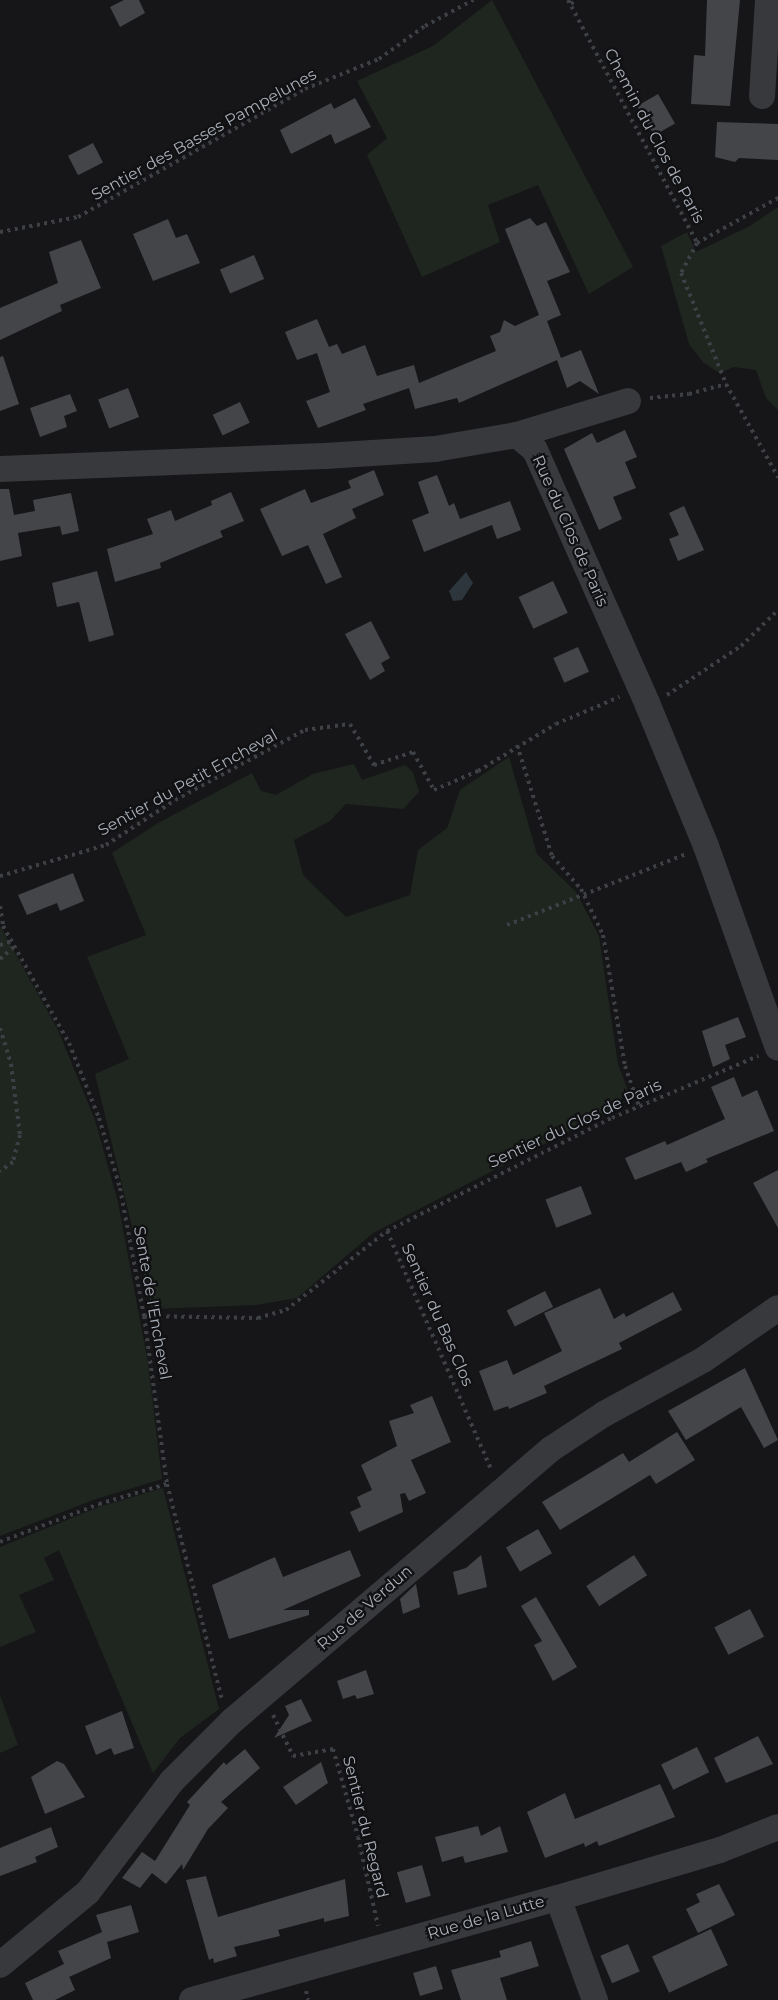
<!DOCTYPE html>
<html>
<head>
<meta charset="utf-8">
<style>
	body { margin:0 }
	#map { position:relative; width:778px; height:2000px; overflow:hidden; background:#161618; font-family:Montserrat,sans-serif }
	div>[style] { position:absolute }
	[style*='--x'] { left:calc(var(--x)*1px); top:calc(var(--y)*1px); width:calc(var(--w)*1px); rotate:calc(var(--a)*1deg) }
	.green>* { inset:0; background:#1e261f }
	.water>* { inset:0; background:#2d363c }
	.building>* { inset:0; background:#434548; transform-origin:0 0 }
	.path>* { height:4px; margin-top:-2px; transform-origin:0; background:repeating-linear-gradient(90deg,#3d4044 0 3px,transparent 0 7.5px) }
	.minor>* { height:26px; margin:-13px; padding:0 13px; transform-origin:13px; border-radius:13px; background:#37393d }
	span { translate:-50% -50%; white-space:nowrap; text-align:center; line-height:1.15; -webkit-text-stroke:4.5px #111113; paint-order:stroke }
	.street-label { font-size:16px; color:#a9afb8 }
</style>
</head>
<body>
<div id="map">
	<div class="green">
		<i style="clip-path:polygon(492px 0,633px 267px,589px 294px,538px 185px,488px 205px,500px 242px,422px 277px,367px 155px,387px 138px,357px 81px,433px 46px)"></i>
		<i style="clip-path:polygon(778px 207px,778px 410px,766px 398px,756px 370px,734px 367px,719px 373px,703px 362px,689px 344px,661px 246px,687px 232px,696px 252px,750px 226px)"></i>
		<i style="clip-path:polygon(509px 757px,537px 854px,576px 892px,599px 936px,618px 1064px,631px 1099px,373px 1233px,297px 1298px,256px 1305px,152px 1309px,95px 1074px,129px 1059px,87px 957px,146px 935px,112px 853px,158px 823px,252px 773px,261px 791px,276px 795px,313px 774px,354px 764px,362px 780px,405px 765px,413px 772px,419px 792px,403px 809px,346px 804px,330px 821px,294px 840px,303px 875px,346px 917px,410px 895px,418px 850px,447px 828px,460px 790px)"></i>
		<i style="clip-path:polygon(0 926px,58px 1030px,95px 1120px,118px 1202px,148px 1363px,162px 1479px,96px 1499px,0 1536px)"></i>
		<i style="clip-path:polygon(163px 1488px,219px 1709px,180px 1738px,153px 1773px,59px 1550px,44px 1558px,54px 1580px,19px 1595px,36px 1632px,0 1647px,0 1547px,99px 1507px)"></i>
		<i style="clip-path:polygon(0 1695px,18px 1745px,0 1753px)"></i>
	</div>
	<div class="water">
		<i style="clip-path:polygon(466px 572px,473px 583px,462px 600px,453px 601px,449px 591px)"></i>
	</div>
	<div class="building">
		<i style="clip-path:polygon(124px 0,139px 0,145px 13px,120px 27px,110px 7px)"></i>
		<i style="clip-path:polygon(707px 0,740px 0,730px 106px,691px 104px,694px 55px,705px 56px)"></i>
		<i style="left:658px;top:94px;width:34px;height:24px;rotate:60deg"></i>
		<i style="clip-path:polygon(355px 98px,371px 127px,335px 144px,331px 134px,291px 154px,280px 130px,331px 103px,334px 109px)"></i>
		<i style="clip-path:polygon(717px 122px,778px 124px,778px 160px,739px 158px,735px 162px,715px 157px)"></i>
		<i style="left:93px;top:143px;width:22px;height:28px;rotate:63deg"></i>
		<i style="clip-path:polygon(530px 218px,537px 226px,546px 222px,570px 272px,547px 281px,561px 315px,547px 321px,561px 358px,581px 350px,599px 394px,580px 381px,567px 388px,557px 360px,459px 403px,457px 398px,415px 409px,409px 388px,363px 404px,366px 410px,318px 428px,306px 401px,330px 392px,317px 353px,297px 360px,285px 332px,317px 319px,329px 347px,337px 344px,342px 354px,365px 345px,377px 376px,414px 365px,419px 383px,496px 351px,490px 336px,500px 332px,504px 320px,515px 326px,539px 315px,505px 229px)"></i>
		<i style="clip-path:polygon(168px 219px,176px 238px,187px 234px,200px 263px,153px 281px,133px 234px)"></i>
		<i style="clip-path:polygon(81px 240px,101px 288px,60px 305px,62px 311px,0 340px,0 308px,58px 283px,49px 252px)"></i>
		<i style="left:254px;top:255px;width:26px;height:37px;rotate:67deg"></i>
		<i style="clip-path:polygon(3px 356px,19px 404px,0 411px,0 357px)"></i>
		<i style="left:128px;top:388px;width:31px;height:32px;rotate:69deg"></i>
		<i style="clip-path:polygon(70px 394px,77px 411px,64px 416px,67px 427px,40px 437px,30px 408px)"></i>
		<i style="left:240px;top:402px;width:23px;height:30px;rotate:65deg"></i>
		<i style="clip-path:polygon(625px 430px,637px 457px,625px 462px,636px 488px,613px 497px,622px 519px,599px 530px,564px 449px,592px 433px,597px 443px)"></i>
		<i style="clip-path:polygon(374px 470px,384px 495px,352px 509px,356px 518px,323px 534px,342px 577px,326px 584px,308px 545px,282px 556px,260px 509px,305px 489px,311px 503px,351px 488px,348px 481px)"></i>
		<i style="clip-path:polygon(437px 475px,449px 506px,454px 503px,460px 519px,510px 501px,521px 530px,497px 539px,492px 525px,424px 552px,412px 520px,429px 513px,418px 482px)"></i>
		<i style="clip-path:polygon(0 489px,9px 489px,14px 515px,35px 511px,33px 500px,71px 493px,79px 531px,62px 535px,60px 526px,18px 533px,22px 556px,0 561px)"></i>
		<i style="clip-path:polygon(231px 492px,244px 521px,220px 531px,223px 537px,160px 563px,161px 568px,115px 582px,107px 549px,153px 534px,147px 519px,171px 510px,175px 521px,212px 505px,211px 501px)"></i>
		<i style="clip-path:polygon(684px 506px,704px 550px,678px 561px,669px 539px,679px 535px,669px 513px)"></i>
		<i style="clip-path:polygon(97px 571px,114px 635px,89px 642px,79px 602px,57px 607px,52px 583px)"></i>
		<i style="left:553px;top:581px;width:35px;height:38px;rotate:65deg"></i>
		<i style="clip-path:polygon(371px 621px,390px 658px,381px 663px,385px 671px,370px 680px,345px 634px)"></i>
		<i style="left:578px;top:647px;width:27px;height:27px;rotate:66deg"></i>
		<i style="clip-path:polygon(73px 873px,84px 901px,60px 911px,57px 903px,27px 915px,18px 895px)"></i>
		<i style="clip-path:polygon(738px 1017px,746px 1037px,725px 1045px,730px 1059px,713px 1067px,702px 1031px)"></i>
		<i style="clip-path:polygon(734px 1077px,742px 1097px,757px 1090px,774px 1131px,706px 1159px,708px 1162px,686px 1172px,681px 1162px,635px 1180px,625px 1158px,665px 1141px,667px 1145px,725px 1119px,711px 1087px)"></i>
		<i style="clip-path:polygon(778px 1170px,778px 1228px,753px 1183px)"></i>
		<i style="left:581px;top:1186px;width:30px;height:38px;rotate:69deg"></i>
		<i style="clip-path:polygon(600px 1288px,614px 1319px,624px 1313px,626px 1317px,673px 1292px,682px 1310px,619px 1343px,622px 1349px,544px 1386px,547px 1393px,509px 1409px,508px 1406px,494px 1411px,479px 1371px,507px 1360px,513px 1375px,562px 1351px,544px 1313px)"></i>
		<i style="left:545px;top:1291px;width:18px;height:43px;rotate:63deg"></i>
		<i style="clip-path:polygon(745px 1368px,778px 1440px,764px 1448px,741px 1407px,686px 1440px,668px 1411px)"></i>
		<i style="clip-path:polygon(432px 1396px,451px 1442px,411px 1460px,426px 1493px,409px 1501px,405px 1493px,400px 1494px,403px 1512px,359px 1532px,350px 1512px,361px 1507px,357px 1497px,372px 1490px,361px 1465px,397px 1446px,389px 1421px,414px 1413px,410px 1405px)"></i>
		<i style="clip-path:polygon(677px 1432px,695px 1460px,656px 1484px,650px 1475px,560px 1530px,542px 1502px,623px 1453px,629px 1462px)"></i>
		<i style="left:538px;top:1529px;width:28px;height:37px;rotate:60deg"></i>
		<i style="clip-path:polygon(350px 1550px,361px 1576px,283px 1610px,309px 1610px,309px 1615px,229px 1639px,212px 1585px,275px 1557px,283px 1577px)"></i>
		<i style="clip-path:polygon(481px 1555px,487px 1587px,458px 1595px,453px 1572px,466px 1568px)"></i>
		<i style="left:634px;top:1555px;width:24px;height:57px;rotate:57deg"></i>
		<i style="clip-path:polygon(416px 1584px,420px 1607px,403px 1614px,400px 1599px)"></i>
		<i style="clip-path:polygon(536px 1597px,577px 1667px,553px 1681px,534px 1645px,542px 1641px,521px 1606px)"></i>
		<i style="left:750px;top:1609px;width:31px;height:40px;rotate:63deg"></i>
		<i style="clip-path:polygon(366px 1670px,374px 1694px,357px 1699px,355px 1695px,343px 1699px,337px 1681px)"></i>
		<i style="clip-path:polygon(301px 1699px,312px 1721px,274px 1738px,289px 1715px,285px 1706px)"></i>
		<i style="clip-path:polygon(122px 1711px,134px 1748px,114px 1755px,111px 1748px,96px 1755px,85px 1726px)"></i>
		<i style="clip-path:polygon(758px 1736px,773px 1764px,726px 1783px,714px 1758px)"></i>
		<i style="left:697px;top:1747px;width:28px;height:40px;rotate:64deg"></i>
		<i style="clip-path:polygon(245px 1749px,260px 1768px,221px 1802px,228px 1808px,208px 1829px,183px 1870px,182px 1864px,166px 1884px,152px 1873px,140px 1888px,122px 1878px,142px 1852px,155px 1861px,190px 1805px,187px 1802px,224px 1762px,226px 1765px)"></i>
		<i style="clip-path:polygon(57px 1761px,64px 1764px,85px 1797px,45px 1814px,31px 1777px)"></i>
		<i style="clip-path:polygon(321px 1762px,328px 1783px,296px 1805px,283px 1787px)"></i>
		<i style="clip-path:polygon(660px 1784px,675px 1817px,599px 1846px,597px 1841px,585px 1847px,584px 1843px,545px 1858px,527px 1812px,565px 1793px,575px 1819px)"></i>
		<i style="clip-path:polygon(478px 1826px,481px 1836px,500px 1826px,508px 1852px,465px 1863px,463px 1856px,442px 1862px,435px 1837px)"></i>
		<i style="clip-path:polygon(51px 1827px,58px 1847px,35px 1857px,37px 1862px,0 1876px,0 1848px)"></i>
		<i style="left:422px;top:1865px;width:32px;height:26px;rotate:74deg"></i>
		<i style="clip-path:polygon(206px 1876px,218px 1917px,345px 1879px,349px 1916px,324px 1922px,324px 1918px,278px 1930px,280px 1936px,234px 1947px,237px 1956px,214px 1963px,213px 1958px,209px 1960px,186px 1880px)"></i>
		<i style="clip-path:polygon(719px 1884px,735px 1915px,698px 1933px,686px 1909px,700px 1902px,696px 1894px)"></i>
		<i style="clip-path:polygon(131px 1905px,139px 1932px,107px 1942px,111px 1958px,69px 1977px,68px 1974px,75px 1990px,55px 2000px,33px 2000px,25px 1983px,64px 1964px,58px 1951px,102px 1932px,96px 1915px)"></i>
		<i style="left:711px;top:1929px;width:40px;height:65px;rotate:65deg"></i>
		<i style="clip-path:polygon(531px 1941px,539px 1966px,500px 1978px,507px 2000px,461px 2000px,451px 1970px,501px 1957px,499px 1951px)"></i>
		<i style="left:628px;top:1944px;width:30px;height:30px;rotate:67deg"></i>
		<i style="left:436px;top:1966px;width:24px;height:24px;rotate:73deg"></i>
	</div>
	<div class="path">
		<i style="--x:568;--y:0;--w:275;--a:62"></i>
		<i style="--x:697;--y:243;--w:34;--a:118"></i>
		<i style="--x:681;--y:273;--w:120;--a:67.9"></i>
		<i style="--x:726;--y:384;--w:107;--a:60.8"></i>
		<i style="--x:571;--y:4;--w:6;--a:-39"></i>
		<i style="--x:0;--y:232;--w:79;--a:-10.9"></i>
		<i style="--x:78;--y:217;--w:261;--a:-29.4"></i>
		<i style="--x:305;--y:89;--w:80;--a:-22.1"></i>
		<i style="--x:379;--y:59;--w:57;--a:-35.7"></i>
		<i style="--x:425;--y:26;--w:55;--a:-28.4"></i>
		<i style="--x:697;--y:243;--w:93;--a:-29.1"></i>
		<i style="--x:650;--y:398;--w:39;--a:-6"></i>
		<i style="--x:689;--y:394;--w:38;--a:-15"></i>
		<i style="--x:667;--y:695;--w:89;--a:-33.5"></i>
		<i style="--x:741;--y:646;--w:52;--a:-44.2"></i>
		<i style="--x:517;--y:745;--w:116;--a:72.5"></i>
		<i style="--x:552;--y:856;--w:44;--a:48.7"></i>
		<i style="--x:581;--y:889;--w:51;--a:64.4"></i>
		<i style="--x:603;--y:935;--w:133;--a:80.5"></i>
		<i style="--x:625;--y:1066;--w:42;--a:70.7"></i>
		<i style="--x:0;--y:876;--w:110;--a:-16.3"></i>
		<i style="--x:106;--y:845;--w:82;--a:-33.1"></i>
		<i style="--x:175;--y:800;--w:148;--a:-28.3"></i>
		<i style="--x:305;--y:730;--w:45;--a:-7.6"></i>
		<i style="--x:350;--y:724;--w:48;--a:59.7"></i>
		<i style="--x:374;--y:765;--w:41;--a:-18.4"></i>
		<i style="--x:413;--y:752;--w:43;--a:61.1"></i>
		<i style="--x:434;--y:790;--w:48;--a:-23.4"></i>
		<i style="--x:478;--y:771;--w:91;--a:-31.1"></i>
		<i style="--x:556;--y:724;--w:69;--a:-23.2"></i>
		<i style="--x:0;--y:906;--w:20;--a:81"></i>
		<i style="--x:3;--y:926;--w:134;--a:60.6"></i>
		<i style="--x:69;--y:1043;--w:81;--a:68.2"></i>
		<i style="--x:99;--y:1118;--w:73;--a:73.3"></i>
		<i style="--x:120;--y:1188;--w:130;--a:79.4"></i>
		<i style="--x:144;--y:1316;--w:170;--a:82.2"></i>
		<i style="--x:167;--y:1484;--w:222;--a:75.7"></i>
		<i style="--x:507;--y:925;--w:193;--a:-21.6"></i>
		<i style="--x:0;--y:945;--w:13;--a:-18"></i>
		<i style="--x:0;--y:959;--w:21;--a:-41"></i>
		<i style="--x:0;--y:1028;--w:38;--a:73"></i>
		<i style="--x:11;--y:1064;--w:72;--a:82.8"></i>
		<i style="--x:20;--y:1135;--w:28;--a:105"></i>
		<i style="--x:13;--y:1162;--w:16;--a:145"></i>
		<i style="--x:387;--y:1231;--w:252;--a:-26.7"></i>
		<i style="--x:612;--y:1118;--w:159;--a:-23"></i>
		<i style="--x:144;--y:1316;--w:114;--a:1"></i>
		<i style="--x:258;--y:1318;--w:29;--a:-16"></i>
		<i style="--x:286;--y:1310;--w:128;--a:-38"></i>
		<i style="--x:387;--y:1231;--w:262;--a:66.4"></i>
		<i style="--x:0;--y:1542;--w:106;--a:-21"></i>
		<i style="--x:99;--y:1504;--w:71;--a:-16.4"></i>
		<i style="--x:273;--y:1715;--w:46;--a:64"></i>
		<i style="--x:293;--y:1756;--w:41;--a:-9.9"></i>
		<i style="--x:333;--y:1749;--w:91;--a:74.1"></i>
		<i style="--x:358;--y:1837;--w:91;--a:77.3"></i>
		<i style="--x:306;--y:1991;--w:9;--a:77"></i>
	</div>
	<div class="minor">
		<i style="--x:762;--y:96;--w:96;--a:-86.4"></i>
		<i style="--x:517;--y:435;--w:116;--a:-17"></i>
		<i style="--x:0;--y:469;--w:325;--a:-2.3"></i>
		<i style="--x:325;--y:456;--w:110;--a:-3.6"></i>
		<i style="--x:435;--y:449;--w:83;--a:-9.7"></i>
		<i style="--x:517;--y:435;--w:23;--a:40"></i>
		<i style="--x:535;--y:450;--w:277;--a:66.1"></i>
		<i style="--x:647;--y:703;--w:155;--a:67.6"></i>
		<i style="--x:706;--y:846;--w:214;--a:70.4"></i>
		<i style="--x:558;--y:1898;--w:109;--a:70.1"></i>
		<i style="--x:0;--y:1965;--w:114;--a:-39.7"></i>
		<i style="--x:88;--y:1892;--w:139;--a:-52.9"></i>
		<i style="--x:172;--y:1781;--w:85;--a:-45"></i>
		<i style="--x:232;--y:1721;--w:353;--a:-40.4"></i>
		<i style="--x:501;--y:1492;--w:66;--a:-40.7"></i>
		<i style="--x:551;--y:1449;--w:64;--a:-33.4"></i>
		<i style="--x:604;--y:1414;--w:113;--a:-28.6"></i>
		<i style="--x:703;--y:1360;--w:91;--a:-34.7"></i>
		<i style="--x:192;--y:2000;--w:380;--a:-15.6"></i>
		<i style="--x:558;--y:1898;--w:169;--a:-16.5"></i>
		<i style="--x:720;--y:1850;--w:62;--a:-21.6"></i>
	</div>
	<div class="street-label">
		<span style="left:204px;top:135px;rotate:-29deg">Sentier des Basses Pampelunes</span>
		<span style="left:654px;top:136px;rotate:62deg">Chemin du Clos de Paris</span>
		<span style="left:570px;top:531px;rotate:66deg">Rue du Clos de Paris</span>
		<span style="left:188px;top:783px;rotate:-29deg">Sentier du Petit Encheval</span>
		<span style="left:575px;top:1124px;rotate:-25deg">Sentier du Clos de Paris</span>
		<span style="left:152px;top:1303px;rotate:80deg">Sente de l'Encheval</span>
		<span style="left:437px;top:1315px;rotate:66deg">Sentier du Bas Clos</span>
		<span style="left:365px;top:1608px;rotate:-41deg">Rue de Verdun</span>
		<span style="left:365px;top:1827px;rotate:76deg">Sentier du Regard</span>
		<span style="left:486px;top:1918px;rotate:-16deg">Rue de la Lutte</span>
	</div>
</div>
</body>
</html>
